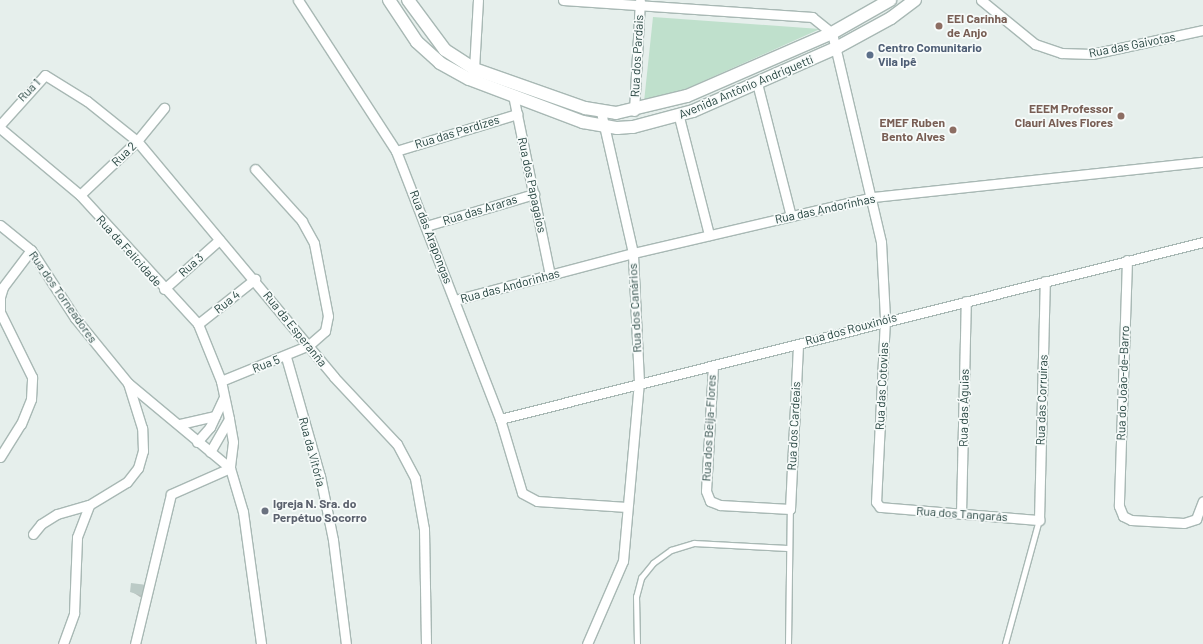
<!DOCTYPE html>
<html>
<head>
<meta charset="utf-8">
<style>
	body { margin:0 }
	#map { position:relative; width:1203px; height:644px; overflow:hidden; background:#e6efec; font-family:Barlow,sans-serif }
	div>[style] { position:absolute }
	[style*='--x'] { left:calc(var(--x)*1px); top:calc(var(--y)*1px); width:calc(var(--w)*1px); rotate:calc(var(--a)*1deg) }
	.green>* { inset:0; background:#bfe0cc }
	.shadow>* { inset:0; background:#0003 }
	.building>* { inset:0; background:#bbcac6 }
	.roads { filter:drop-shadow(1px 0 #a8b8b4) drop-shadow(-1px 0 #a8b8b4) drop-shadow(0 1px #a8b8b4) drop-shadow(0 -1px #a8b8b4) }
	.lane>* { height:4.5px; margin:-2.25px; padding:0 2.25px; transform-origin:2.25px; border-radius:2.25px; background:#fff }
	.street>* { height:9px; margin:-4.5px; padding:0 4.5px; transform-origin:4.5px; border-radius:4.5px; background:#fff }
	.secondary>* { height:12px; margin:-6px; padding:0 6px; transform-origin:6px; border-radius:6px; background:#fff }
	.dots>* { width:11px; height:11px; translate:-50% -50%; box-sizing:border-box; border:2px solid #f7fbfa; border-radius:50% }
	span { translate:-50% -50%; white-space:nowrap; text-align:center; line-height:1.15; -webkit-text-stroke:3.5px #f7fbfa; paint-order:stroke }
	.education-label { font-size:12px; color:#785e54; font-weight:700 }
	.left { translate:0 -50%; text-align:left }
	.right { translate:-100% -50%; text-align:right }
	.street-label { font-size:12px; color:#24423e }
	.service-label { font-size:12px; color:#4e5e75; font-weight:700 }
	.worship-label { font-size:12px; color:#5b616d; font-weight:700 }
</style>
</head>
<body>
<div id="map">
	<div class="green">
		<i style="clip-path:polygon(653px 17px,820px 29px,661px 100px,644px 102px)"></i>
	</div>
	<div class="shadow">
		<i style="clip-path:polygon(147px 586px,143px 599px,131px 591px)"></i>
	</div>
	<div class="building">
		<i style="clip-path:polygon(131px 583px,147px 585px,146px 597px,130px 592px)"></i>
	</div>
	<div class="roads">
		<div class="lane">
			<i style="--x:637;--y:644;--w:47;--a:-91.2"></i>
			<i style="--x:636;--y:597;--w:20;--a:-75"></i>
			<i style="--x:641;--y:578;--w:19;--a:-51"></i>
			<i style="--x:653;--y:563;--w:22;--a:-36"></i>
			<i style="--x:671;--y:550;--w:24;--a:-17"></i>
			<i style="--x:694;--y:543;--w:93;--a:3.1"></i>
			<i style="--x:788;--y:644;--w:135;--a:-89.2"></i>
			<i style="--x:1005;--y:644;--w:129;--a:-74.7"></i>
		</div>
		<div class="street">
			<i style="--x:298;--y:0;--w:180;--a:57"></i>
			<i style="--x:396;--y:151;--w:287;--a:68.8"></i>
			<i style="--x:500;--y:419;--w:77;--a:73.4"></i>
			<i style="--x:522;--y:493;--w:17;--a:28"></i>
			<i style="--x:537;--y:501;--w:90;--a:3.8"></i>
			<i style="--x:563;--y:0;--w:250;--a:3.9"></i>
			<i style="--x:812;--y:17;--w:26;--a:39"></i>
			<i style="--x:832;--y:33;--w:215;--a:76.8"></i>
			<i style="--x:881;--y:242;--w:77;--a:87"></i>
			<i style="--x:885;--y:319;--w:183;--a:92.8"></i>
			<i style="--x:876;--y:502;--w:6;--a:51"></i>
			<i style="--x:880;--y:507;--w:160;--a:4.7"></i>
			<i style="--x:1039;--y:520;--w:239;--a:-88.6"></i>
			<i style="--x:981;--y:0;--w:70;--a:39.2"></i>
			<i style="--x:1035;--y:44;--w:28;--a:19"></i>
			<i style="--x:1061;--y:53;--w:31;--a:2"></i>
			<i style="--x:1092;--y:54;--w:114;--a:-12.2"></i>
			<i style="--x:474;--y:69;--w:69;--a:-86.7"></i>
			<i style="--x:757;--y:83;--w:137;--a:75.7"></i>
			<i style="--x:513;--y:95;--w:184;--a:78.4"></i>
			<i style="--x:634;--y:111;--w:110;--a:-86.9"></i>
			<i style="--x:679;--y:117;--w:122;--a:75.7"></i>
			<i style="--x:0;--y:125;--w:67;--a:-48"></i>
			<i style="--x:45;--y:75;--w:49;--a:31.8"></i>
			<i style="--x:87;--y:101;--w:64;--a:38.7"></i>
			<i style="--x:137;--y:141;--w:307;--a:50.1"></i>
			<i style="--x:334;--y:377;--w:92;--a:46.8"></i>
			<i style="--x:397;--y:444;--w:38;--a:62"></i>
			<i style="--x:415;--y:478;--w:52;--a:80"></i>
			<i style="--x:424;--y:529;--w:115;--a:89"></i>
			<i style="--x:0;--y:128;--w:104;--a:39.9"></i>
			<i style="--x:80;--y:195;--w:175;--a:47.5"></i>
			<i style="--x:198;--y:324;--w:61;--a:68"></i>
			<i style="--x:221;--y:381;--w:39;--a:78"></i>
			<i style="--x:229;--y:419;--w:38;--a:120"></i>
			<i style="--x:396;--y:151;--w:127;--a:-17"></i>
			<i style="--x:80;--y:195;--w:79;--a:-43.5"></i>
			<i style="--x:137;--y:141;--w:43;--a:-50.7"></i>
			<i style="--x:0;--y:225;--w:40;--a:39"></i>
			<i style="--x:31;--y:250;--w:81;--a:57.1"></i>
			<i style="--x:75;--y:318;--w:84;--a:50.8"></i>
			<i style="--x:128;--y:383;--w:133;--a:39.8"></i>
			<i style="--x:426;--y:226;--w:113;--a:-16.5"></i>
			<i style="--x:1127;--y:260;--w:246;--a:91.9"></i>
			<i style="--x:1119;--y:506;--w:11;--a:68"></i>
			<i style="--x:1123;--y:516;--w:9;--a:27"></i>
			<i style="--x:1131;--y:520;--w:53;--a:3.2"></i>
			<i style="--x:1184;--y:523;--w:13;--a:-18"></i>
			<i style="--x:1196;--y:519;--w:19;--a:-69"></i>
			<i style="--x:164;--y:289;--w:74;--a:-41.7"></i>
			<i style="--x:455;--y:300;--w:184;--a:-14.8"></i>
			<i style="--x:633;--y:253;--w:246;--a:-13.1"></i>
			<i style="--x:873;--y:197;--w:332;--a:-6.1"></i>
			<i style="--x:198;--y:324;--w:73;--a:-38.3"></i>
			<i style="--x:286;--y:357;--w:124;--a:74.1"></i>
			<i style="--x:320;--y:476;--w:65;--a:78.5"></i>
			<i style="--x:333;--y:540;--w:105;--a:82.9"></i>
			<i style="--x:713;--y:366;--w:125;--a:93.2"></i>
			<i style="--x:706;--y:491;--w:11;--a:68"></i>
			<i style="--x:710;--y:501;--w:11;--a:22"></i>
			<i style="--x:720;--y:505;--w:70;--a:3.3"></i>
			<i style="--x:790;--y:509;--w:165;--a:-87.2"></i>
			<i style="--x:221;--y:381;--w:95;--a:-22.2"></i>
			<i style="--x:309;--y:345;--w:21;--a:-41"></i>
			<i style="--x:325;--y:331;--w:15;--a:-79"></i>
			<i style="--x:328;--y:316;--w:74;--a:-100.9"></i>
			<i style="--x:314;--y:243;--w:25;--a:-119"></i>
			<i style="--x:302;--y:221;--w:70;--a:-132.1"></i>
			<i style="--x:229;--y:419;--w:23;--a:80"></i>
			<i style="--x:233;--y:442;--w:26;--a:97"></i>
			<i style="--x:230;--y:468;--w:46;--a:73.5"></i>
			<i style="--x:243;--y:512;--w:133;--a:82.2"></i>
			<i style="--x:500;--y:419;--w:725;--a:-14.13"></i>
			<i style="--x:180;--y:424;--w:36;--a:-13"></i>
			<i style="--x:197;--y:442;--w:20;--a:-49"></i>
			<i style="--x:210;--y:427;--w:33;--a:-65"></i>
			<i style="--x:0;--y:457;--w:39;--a:-58"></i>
			<i style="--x:21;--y:424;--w:27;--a:-68"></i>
			<i style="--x:31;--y:399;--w:22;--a:-87"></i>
			<i style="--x:32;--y:377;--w:72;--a:-116.2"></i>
			<i style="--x:0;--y:312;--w:15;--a:-90"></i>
			<i style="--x:0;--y:297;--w:10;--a:-73"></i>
			<i style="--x:3;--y:287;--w:46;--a:-52.9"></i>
			<i style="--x:961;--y:514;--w:213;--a:-88.7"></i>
			<i style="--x:33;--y:534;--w:13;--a:-51"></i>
			<i style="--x:41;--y:524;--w:19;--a:-32"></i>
			<i style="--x:57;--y:514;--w:33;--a:-16"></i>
			<i style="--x:89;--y:505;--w:44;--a:-31.2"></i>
			<i style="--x:127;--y:482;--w:18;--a:-52"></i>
			<i style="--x:138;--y:468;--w:18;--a:-74"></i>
			<i style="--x:143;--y:451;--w:23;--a:-92"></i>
			<i style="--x:142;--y:428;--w:47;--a:-107.3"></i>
			<i style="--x:63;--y:644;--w:33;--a:-70"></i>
			<i style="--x:74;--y:613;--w:76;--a:-87.7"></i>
			<i style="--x:77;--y:537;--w:34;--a:-69"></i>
			<i style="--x:135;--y:644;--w:154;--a:-76.5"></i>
			<i style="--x:171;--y:494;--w:64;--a:-23.8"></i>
			<i style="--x:587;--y:644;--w:90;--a:-66.6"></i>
			<i style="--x:623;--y:561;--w:180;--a:-84.9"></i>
			<i style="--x:639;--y:382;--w:129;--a:-92.7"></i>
			<i style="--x:633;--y:253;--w:145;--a:-102.8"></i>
		</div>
		<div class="secondary">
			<i style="--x:389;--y:0;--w:50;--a:56.3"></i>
			<i style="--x:417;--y:42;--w:31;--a:42"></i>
			<i style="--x:440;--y:63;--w:33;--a:29"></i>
			<i style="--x:469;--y:79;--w:122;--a:20.7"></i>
			<i style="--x:583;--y:122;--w:35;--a:10"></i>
			<i style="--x:617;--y:128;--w:16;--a:-4"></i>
			<i style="--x:633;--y:127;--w:62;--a:-14.9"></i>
			<i style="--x:693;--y:111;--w:158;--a:-23.8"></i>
			<i style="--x:838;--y:47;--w:60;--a:-28.7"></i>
			<i style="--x:891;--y:18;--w:30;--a:-37"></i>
			<i style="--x:408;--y:0;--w:62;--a:53.5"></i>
			<i style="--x:445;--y:50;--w:35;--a:33"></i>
			<i style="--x:474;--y:69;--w:118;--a:19.4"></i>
			<i style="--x:585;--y:108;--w:31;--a:9"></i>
			<i style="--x:616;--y:113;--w:73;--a:-13.5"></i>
			<i style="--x:687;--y:96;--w:158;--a:-23.5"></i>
			<i style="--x:832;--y:33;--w:67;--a:-29.6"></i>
		</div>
	</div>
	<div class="dots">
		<i style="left:939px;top:26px;background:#8d6e63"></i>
		<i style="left:870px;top:55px;background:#5c6f8a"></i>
		<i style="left:1121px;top:116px;background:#8d6e63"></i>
		<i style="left:953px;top:130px;background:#8d6e63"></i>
		<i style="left:265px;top:511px;background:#6b7280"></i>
	</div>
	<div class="education-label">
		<span class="left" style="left:947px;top:26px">EEI Carinha<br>de Anjo</span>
		<span class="right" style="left:1113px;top:116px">EEEM Professor<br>Clauri Alves Flores</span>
		<span class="right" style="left:945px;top:130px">EMEF Ruben<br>Bento Alves</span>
	</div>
	<div class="street-label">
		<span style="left:1132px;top:45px;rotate:-11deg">Rua das Gaivotas</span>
		<span style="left:637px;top:56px;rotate:-87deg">Rua dos Pardais</span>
		<span style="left:746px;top:87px;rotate:-23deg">Avenida Antônio Andriguetti</span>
		<span style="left:29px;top:90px;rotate:-46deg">Rua 1</span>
		<span style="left:457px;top:132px;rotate:-17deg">Rua das Perdizes</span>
		<span style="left:124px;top:154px;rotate:-44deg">Rua 2</span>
		<span style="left:532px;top:185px;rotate:78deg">Rua dos Papagaios</span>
		<span style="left:825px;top:209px;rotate:-12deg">Rua das Andorinhas</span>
		<span style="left:480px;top:210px;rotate:-17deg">Rua das Araras</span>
		<span style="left:431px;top:237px;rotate:69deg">Rua das Arapongas</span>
		<span style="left:129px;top:251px;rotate:48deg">Rua da Felicidade</span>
		<span style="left:191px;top:265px;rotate:-42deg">Rua 3</span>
		<span style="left:510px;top:286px;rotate:-15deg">Rua das Andorinhas</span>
		<span style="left:63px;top:297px;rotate:55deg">Rua dos Torneadores</span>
		<span style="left:227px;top:302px;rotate:-39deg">Rua 4</span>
		<span style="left:635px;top:308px;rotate:-93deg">Rua dos Canários</span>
		<span style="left:295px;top:329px;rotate:51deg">Rua da Esperanña</span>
		<span style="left:851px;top:329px;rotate:-15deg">Rua dos Rouxinóis</span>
		<span style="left:266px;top:364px;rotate:-21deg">Rua 5</span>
		<span style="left:1123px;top:383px;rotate:-88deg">Rua do João-de-Barro</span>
		<span style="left:882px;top:386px;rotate:-87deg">Rua das Cotovias</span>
		<span style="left:1042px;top:400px;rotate:-88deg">Rua das Corruíras</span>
		<span style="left:964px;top:408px;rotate:-89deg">Rua das Águias</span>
		<span style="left:794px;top:426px;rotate:-87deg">Rua dos Cardeais</span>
		<span style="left:709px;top:428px;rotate:-87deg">Rua dos Beija-Flores</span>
		<span style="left:312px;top:452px;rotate:75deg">Rua da Vitória</span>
		<span style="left:962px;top:514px;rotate:4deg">Rua dos Tangarás</span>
	</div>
	<div class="service-label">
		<span class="left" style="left:878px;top:55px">Centro Comunitario<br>Vila Ipê</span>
	</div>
	<div class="worship-label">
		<span class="left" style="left:273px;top:511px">Igreja N. Sra. do<br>Perpétuo Socorro</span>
	</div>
</div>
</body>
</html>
